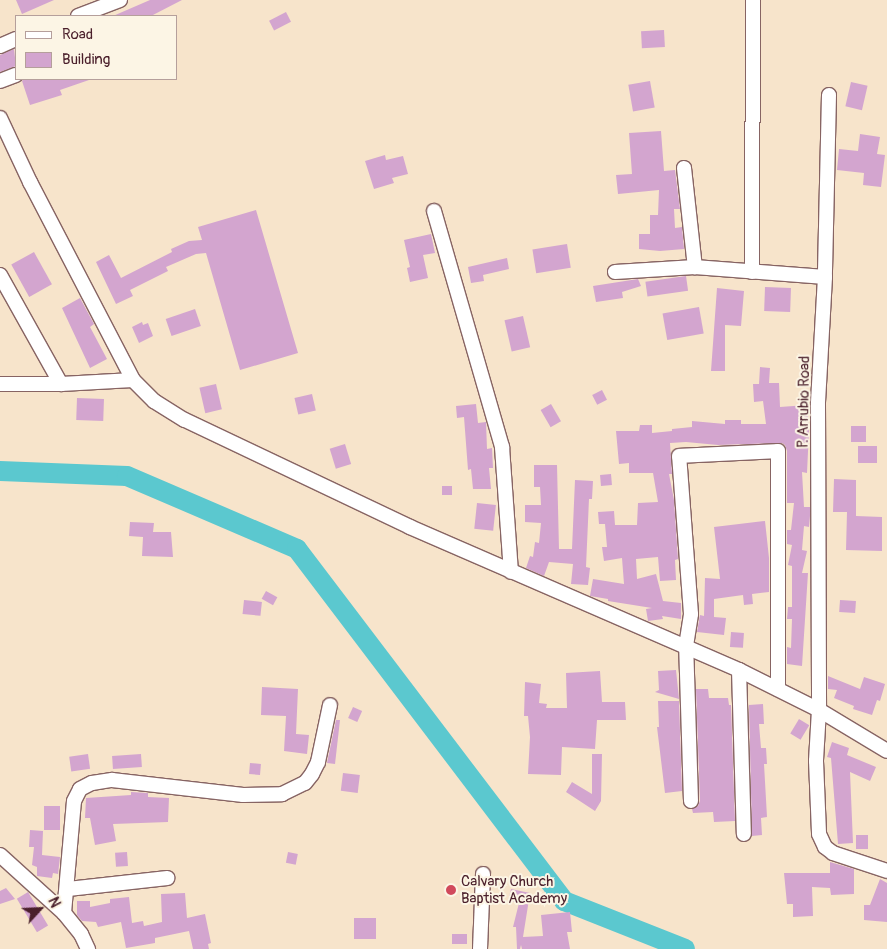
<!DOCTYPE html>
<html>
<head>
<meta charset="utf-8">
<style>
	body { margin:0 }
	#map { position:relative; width:887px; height:949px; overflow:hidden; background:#f7e4cb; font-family:Pangolin,sans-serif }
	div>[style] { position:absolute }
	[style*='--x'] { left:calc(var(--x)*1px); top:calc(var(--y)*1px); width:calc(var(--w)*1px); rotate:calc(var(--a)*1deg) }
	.river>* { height:20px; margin:-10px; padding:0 10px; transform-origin:10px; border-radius:10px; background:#5bc8cf }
	.building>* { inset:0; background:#d3a5cf; transform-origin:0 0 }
	.roads { filter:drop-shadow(1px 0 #876463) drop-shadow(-1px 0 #876463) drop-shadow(0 1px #876463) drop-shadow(0 -1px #876463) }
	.street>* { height:14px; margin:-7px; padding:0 7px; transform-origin:7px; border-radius:7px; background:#fff }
	.dots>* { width:14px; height:14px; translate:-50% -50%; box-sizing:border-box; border:2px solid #fcf5e5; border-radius:50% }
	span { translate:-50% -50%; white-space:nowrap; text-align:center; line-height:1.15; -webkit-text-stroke:4px #fcf5e5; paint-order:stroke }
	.street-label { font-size:15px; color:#4a1f2b }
	.poi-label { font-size:15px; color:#4a1f2b }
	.left { translate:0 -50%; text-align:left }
	.legend { position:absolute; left:15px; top:15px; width:162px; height:65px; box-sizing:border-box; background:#fcf5e5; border:1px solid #b59f9b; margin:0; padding:6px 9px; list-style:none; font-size:15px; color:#4a1f2b }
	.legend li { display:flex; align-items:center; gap:10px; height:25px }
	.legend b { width:25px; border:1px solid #b59f9b }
	.north { position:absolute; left:15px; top:884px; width:50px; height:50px; -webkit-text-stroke:4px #fcf5e5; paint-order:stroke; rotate:65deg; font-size:14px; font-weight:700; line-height:20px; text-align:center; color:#4a1f2b }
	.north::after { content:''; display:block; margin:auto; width:18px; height:22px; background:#4a1f2b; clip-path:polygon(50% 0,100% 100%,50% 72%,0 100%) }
</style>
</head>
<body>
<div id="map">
	<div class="river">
		<i style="--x:0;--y:471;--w:127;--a:2.3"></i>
		<i style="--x:127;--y:476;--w:185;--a:23.2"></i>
		<i style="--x:297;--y:549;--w:442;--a:52.8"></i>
		<i style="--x:564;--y:901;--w:130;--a:21.6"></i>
	</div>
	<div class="building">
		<i style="clip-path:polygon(16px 0,54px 0,22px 14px)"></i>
		<i style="clip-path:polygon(150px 0,182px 0,151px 16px,113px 16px)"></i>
		<i style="left:286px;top:12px;width:11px;height:19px;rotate:63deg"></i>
		<i style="left:664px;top:30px;width:17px;height:23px;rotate:87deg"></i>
		<i style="clip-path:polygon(14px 49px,16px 66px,0 72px,0 55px)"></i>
		<i style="clip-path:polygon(24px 79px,89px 79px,89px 80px,60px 90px,62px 95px,30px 105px,22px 81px)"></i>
		<i style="left:650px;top:81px;width:27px;height:22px;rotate:80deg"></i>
		<i style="left:851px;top:82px;width:17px;height:25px;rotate:13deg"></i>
		<i style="clip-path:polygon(661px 131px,664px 171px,675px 170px,680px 209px,674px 209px,675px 228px,682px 227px,684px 249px,660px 251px,639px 249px,639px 234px,650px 234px,650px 215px,658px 215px,659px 190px,618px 194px,616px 175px,632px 174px,629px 133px)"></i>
		<i style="clip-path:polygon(860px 134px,880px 137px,877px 154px,885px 155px,881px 187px,863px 185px,864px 173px,837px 170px,839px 149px,858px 151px)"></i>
		<i style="clip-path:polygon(385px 155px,386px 160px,403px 156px,408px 174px,392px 178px,394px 183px,374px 189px,365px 161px)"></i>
		<i style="clip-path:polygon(256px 210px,298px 353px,240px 370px,206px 253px,196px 254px,166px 267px,168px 271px,130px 290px,133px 296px,116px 304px,96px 262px,109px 255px,121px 278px,172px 252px,171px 249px,189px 241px,202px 240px,198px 227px)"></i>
		<i style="clip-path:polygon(431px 234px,435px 253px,423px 255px,428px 278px,410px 282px,407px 268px,410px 267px,404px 240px)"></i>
		<i style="left:567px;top:244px;width:24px;height:35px;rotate:81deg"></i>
		<i style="left:34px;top:252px;width:37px;height:26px;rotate:61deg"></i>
		<i style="clip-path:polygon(507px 258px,509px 269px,483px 275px,484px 281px,471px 283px,468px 267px)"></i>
		<i style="left:686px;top:276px;width:15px;height:41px;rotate:82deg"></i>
		<i style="clip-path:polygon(638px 279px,641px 286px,622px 292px,623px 298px,596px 302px,593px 286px)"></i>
		<i style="left:765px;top:287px;width:26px;height:24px;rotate:2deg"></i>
		<i style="clip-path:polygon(717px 288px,744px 291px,741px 326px,725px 325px,725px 371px,711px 371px)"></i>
		<i style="clip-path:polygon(80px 298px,94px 324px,90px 327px,107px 359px,90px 368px,62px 308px)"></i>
		<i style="left:699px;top:307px;width:27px;height:37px;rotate:80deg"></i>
		<i style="left:195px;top:309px;width:18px;height:31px;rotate:71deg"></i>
		<i style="left:523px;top:316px;width:32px;height:19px;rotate:77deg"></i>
		<i style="clip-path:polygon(142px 322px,143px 325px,148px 323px,153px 336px,139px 343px,132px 327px)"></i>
		<i style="clip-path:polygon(760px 367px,770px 368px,769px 383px,779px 383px,780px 407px,807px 405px,809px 430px,807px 473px,802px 472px,804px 507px,810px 507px,810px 516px,809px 527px,804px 526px,802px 550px,807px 551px,802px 573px,808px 573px,802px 666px,787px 664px,787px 647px,791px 648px,792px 619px,787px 619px,788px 607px,792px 607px,792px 566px,788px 565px,792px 545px,787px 544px,787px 530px,791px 530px,794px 503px,787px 503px,787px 451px,785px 445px,782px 443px,718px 445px,686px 442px,670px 443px,672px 474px,669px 474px,674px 500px,678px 559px,675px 560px,676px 580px,660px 581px,658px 557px,636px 559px,637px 579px,656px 574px,663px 601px,681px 603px,681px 619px,662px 616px,663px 619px,648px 621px,646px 609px,652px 608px,608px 601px,608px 599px,590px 596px,593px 579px,624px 584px,622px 558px,604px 561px,602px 547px,607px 547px,605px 524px,599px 524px,598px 512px,614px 511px,615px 525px,637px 525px,638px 503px,658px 502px,653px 473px,629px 473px,629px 463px,619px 464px,616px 431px,639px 431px,640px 425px,652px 425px,652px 433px,672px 431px,672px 429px,692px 427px,692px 421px,725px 424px,725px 420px,741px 420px,741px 424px,766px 424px,763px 401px,754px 402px,753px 384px,759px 384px)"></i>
		<i style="left:216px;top:384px;width:26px;height:17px;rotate:77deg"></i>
		<i style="left:602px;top:390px;width:11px;height:11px;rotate:63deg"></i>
		<i style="left:312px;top:394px;width:17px;height:18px;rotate:77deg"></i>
		<i style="left:77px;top:398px;width:27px;height:22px;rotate:2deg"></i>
		<i style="clip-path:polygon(476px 404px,478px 423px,486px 422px,487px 449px,492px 448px,493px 468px,489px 468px,491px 489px,473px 489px,471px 469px,468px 470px,464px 417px,457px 418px,456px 406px)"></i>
		<i style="left:551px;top:404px;width:20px;height:12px;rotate:60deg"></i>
		<i style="left:851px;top:426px;width:15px;height:16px"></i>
		<i style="left:345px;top:444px;width:21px;height:16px;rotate:73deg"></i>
		<i style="left:858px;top:446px;width:19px;height:17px"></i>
		<i style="clip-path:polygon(534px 465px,557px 465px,559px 549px,572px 549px,575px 480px,593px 481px,592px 499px,589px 499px,586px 567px,590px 568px,588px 585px,571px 584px,573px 564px,549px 562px,544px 576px,526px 568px,530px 556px,533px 557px,535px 542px,539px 543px,541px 523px,525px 522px,525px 505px,541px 505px,540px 487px,534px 487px)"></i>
		<i style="left:611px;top:474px;width:11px;height:11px;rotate:85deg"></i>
		<i style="clip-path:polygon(834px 479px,856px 480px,856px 516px,882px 517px,882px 551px,846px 550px,847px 512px,833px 512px)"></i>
		<i style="left:452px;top:486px;width:9px;height:10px;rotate:90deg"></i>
		<i style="left:477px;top:503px;width:19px;height:26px;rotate:6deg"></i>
		<i style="clip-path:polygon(765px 521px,769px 558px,769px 592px,752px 594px,753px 604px,744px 605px,743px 595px,714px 599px,714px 617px,726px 618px,724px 635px,697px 632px,700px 615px,704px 616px,705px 578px,720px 579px,714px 527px)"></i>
		<i style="clip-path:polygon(130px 522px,154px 523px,153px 532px,171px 532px,173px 557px,142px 556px,143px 537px,129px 536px)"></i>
		<i style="left:266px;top:591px;width:13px;height:9px;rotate:29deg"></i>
		<i style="left:244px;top:600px;width:18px;height:14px;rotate:6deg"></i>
		<i style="left:840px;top:600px;width:16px;height:12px;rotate:4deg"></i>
		<i style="left:731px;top:632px;width:13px;height:15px;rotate:4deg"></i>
		<i style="clip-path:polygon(676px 670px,679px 699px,655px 692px,659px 690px,658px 671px)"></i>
		<i style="clip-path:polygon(600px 671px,602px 702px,625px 702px,626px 720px,597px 720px,595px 749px,562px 747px,561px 775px,528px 774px,530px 737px,528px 716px,524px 716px,525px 682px,541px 684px,539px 703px,547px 704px,546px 708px,567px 708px,566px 673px)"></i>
		<i style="clip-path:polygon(828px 676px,860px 689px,864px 677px,885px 684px,880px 701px,877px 700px,872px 715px,853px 709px,854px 706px,834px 698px,837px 690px,828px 689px)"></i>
		<i style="clip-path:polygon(262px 687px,298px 689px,296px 734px,309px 735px,307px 754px,284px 751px,286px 716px,261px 715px)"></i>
		<i style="clip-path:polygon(696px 689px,708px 689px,709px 698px,728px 698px,729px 705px,731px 705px,735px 821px,714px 822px,713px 812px,693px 813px,692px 809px,698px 806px,700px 801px)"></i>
		<i style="clip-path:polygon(658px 701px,679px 701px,682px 791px,665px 793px,657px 727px,659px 727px)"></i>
		<i style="clip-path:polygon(763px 704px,764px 724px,759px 724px,761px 748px,766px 748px,767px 764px,764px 764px,767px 817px,761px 818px,762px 835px,752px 836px,749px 705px)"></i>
		<i style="left:353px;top:707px;width:10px;height:12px;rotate:24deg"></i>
		<i style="left:799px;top:719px;width:12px;height:17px;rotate:31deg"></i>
		<i style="clip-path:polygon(336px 720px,340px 720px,335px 764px,327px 763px)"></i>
		<i style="clip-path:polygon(832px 742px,849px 748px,847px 755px,876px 767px,870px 781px,850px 772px,853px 843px,838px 844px,831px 758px,827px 757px)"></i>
		<i style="left:88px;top:754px;width:15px;height:19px;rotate:82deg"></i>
		<i style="left:141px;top:754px;width:13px;height:29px;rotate:86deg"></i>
		<i style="clip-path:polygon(592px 754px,602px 754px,601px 801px,595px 811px,566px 792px,572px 782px,592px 794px)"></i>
		<i style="left:250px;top:763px;width:11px;height:11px;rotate:5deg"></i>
		<i style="left:343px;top:773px;width:17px;height:18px;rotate:7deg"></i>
		<i style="clip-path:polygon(131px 792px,148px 793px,148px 797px,169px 798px,168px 822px,113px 824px,116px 841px,95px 845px,90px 818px,85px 818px,86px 798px,131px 795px)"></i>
		<i style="left:44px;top:806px;width:16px;height:24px"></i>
		<i style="clip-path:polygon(30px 830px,43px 831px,42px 855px,60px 857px,58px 874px,53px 873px,52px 878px,37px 876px,37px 867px,32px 865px,34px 847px,29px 847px)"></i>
		<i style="left:856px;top:835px;width:12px;height:14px"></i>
		<i style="left:127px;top:852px;width:14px;height:12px;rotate:86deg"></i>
		<i style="left:288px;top:852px;width:10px;height:11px;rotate:11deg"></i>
		<i style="clip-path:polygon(830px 862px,854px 869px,854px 894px,831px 895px,830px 888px,812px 887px,813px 916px,793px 917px,793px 904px,787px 904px,784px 873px,830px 873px)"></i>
		<i style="clip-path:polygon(880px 879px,887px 883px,887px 922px,864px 920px,864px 905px,870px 905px)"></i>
		<i style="clip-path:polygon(6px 888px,15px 899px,0 904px,0 891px)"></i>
		<i style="clip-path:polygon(511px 889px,530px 893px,523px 937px,543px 936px,541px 915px,570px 912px,572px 932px,567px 932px,570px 949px,522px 949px,521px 945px,520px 949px,517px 949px,516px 927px,513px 927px,519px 903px,508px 901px)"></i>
		<i style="left:28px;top:892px;width:39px;height:13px;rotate:59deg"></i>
		<i style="clip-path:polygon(185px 893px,187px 918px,205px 914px,211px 943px,208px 944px,209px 949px,193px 949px,189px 931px,155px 938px,155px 943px,126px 948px,121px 922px,98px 927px,96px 922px,82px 921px,77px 915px,77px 901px,90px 901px,90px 907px,110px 903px,110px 899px,129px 897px,132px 923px,143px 921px,144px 926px,162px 922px,161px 894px)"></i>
		<i style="left:376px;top:918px;width:21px;height:22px;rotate:90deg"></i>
		<i style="left:452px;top:934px;width:15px;height:10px"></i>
	</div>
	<div class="roads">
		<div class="street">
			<i style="--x:78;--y:16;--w:45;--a:-20.9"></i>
			<i style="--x:0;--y:46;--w:17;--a:-24"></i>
			<i style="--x:0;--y:81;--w:17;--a:-21"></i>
			<i style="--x:829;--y:95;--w:182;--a:91.3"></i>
			<i style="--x:825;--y:277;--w:127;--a:93.2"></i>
			<i style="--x:818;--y:404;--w:306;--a:89.8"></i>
			<i style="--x:819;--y:710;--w:51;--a:93.4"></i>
			<i style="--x:816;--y:761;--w:73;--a:87.6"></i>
			<i style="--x:819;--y:834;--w:14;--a:65"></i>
			<i style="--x:825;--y:847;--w:10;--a:37"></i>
			<i style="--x:833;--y:853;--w:57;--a:18.4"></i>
			<i style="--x:0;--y:118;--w:71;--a:64.9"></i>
			<i style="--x:30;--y:182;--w:223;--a:62.5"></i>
			<i style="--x:133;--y:380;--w:30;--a:45"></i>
			<i style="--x:154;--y:401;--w:36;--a:32"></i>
			<i style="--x:185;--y:420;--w:249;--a:25.4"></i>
			<i style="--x:410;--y:527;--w:359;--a:23.5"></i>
			<i style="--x:739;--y:670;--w:89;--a:26.6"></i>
			<i style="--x:819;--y:710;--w:79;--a:31.1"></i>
			<i style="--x:684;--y:168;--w:100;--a:83.7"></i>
			<i style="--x:434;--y:211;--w:246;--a:73.9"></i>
			<i style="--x:502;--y:447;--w:125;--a:85.9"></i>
			<i style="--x:615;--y:272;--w:80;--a:-3.6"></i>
			<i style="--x:695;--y:267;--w:130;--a:4.4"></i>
			<i style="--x:752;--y:272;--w:272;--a:-89.8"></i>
			<i style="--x:0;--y:275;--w:125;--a:60.8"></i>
			<i style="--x:0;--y:384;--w:61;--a:0"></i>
			<i style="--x:61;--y:384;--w:72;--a:-3.2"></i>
			<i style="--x:739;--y:670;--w:164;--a:88.3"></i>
			<i style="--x:691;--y:801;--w:155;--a:-91.8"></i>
			<i style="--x:686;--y:646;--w:32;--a:-81"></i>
			<i style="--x:691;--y:614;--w:158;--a:-94.3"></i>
			<i style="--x:679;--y:456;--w:99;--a:-2.9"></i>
			<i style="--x:778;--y:451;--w:238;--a:90"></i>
			<i style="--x:0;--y:855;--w:86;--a:42.2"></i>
			<i style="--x:64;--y:913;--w:27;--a:51"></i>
			<i style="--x:81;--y:934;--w:17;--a:65"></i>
			<i style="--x:68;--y:889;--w:100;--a:-6.3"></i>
			<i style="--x:64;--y:913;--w:112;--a:-84.9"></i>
			<i style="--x:74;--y:801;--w:13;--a:-63"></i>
			<i style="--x:80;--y:789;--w:13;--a:-27"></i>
			<i style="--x:92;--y:783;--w:20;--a:-9"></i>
			<i style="--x:112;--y:780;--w:132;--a:6.5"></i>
			<i style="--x:243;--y:795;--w:39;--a:-1"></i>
			<i style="--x:282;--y:794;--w:25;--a:-26"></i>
			<i style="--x:305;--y:783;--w:11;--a:-52"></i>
			<i style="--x:312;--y:774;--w:13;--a:-63"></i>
			<i style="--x:318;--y:762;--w:58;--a:-78.1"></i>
			<i style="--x:480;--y:949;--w:75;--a:-87.7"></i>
		</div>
	</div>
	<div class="dots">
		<i style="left:451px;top:890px;background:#d1495b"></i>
	</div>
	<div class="street-label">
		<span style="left:804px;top:402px;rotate:-89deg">P. Arrubio Road</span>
	</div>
	<div class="poi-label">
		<span class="left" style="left:461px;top:890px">Calvary Church<br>Baptist Academy</span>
	</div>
	<ul class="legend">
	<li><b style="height:6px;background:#fff"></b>Road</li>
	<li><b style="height:14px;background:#d3a5cf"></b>Building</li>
	</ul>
	<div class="north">N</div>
</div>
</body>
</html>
